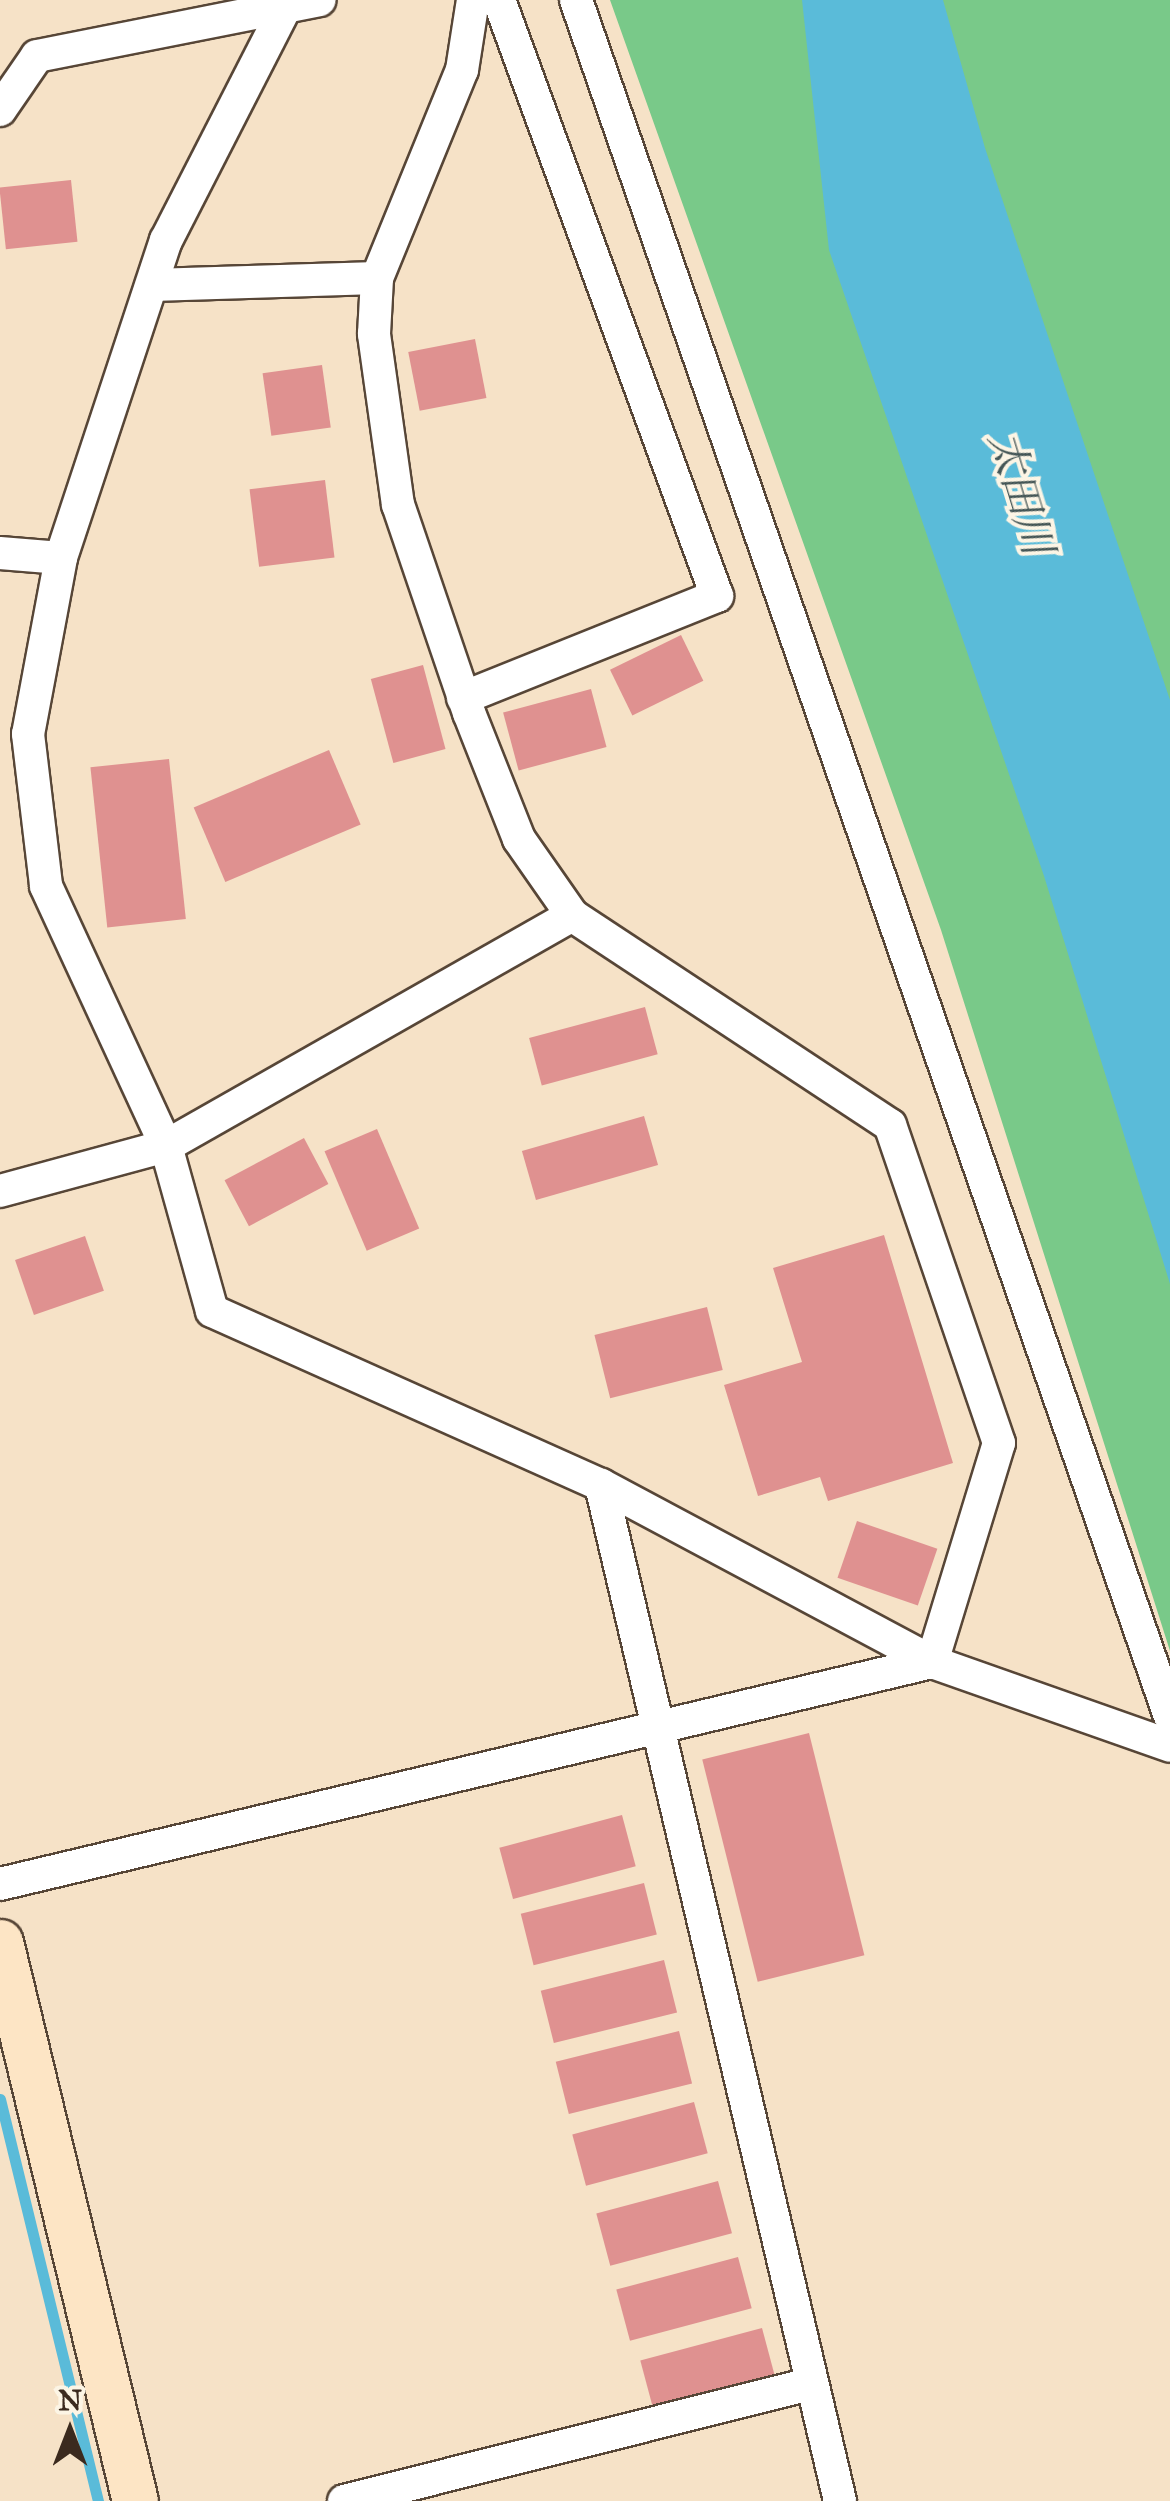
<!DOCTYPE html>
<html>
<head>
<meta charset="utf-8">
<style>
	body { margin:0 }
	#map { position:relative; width:1170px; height:2501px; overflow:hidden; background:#f6e2c7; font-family:"IM FELL Great Primer","Noto Serif JP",serif }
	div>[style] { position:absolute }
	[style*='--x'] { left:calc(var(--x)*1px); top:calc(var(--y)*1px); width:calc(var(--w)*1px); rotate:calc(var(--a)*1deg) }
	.green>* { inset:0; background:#79c989 }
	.water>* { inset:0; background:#5abbd9 }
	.stream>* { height:11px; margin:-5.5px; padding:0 5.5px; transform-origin:5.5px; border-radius:5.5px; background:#5abbd9 }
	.building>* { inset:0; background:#df9190; transform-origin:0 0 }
	.roads { filter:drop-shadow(2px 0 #574637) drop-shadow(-2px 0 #574637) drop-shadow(0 2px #574637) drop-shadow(0 -2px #574637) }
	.street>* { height:32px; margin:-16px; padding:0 16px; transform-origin:16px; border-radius:16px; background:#fff }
	.secondary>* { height:45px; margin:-22.5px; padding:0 22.5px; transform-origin:22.5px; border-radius:22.5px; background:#fde5c5 }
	span { translate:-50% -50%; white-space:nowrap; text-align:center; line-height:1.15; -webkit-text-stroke:8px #fcf5e5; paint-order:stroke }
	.water-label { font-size:42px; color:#445656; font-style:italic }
	.north { position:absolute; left:20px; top:2381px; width:100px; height:100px; -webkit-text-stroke:8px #fcf5e5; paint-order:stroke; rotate:0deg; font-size:28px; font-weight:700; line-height:40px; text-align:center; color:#3b2a1e }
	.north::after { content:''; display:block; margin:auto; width:35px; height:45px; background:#3b2a1e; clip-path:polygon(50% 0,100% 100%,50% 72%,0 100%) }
</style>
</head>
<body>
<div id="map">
	<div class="green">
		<i style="clip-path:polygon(610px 0,1170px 0,1170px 1651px,941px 930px)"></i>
	</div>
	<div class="water">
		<i style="clip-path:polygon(802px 0,943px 0,985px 148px,1170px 700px,1170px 1284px,1044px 876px,829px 250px)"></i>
	</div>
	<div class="stream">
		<i style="--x:0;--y:2099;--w:414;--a:76.3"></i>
	</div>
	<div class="building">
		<i style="left:71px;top:180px;width:62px;height:72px;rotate:84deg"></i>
		<i style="left:475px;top:339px;width:60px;height:68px;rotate:79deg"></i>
		<i style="left:322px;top:365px;width:63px;height:60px;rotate:82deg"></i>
		<i style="left:325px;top:480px;width:78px;height:76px;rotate:83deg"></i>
		<i style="left:681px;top:635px;width:51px;height:79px;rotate:64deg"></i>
		<i style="left:423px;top:665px;width:87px;height:54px;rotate:75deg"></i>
		<i style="left:591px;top:689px;width:60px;height:91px;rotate:75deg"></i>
		<i style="left:329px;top:750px;width:81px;height:147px;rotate:67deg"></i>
		<i style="left:169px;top:759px;width:161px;height:79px;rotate:84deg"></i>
		<i style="left:645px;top:1007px;width:49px;height:120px;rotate:75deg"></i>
		<i style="left:644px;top:1116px;width:51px;height:127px;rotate:74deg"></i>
		<i style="left:377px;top:1129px;width:108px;height:57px;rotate:67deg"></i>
		<i style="left:304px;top:1138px;width:52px;height:90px;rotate:62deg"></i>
		<i style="clip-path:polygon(884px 1235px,953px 1463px,828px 1501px,820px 1477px,758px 1496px,724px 1385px,802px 1362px,773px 1268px)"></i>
		<i style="left:85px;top:1236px;width:58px;height:74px;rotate:71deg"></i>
		<i style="left:707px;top:1307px;width:65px;height:116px;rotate:76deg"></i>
		<i style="left:857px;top:1521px;width:85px;height:60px;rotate:19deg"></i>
		<i style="left:809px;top:1733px;width:229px;height:110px;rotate:76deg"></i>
		<i style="left:622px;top:1815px;width:53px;height:127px;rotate:75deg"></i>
		<i style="left:644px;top:1883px;width:53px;height:127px;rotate:76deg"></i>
		<i style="left:664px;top:1960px;width:54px;height:127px;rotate:76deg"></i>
		<i style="left:679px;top:2031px;width:54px;height:127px;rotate:76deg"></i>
		<i style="left:694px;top:2102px;width:53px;height:126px;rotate:75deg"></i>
		<i style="left:718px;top:2181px;width:54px;height:126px;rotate:75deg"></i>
		<i style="left:738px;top:2257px;width:53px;height:126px;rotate:75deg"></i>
		<i style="left:762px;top:2328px;width:53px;height:126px;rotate:75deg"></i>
	</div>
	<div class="roads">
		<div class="street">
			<i style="--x:576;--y:0;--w:1816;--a:70.91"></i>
			<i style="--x:286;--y:6;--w:263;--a:117.1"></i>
			<i style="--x:166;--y:240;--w:335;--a:108.3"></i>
			<i style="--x:61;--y:558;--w:179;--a:100.6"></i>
			<i style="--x:28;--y:734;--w:153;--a:83.2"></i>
			<i style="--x:46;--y:886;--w:286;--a:65.2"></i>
			<i style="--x:166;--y:1146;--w:171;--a:74.4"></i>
			<i style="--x:212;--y:1311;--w:426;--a:24.1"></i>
			<i style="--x:601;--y:1485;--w:375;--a:28.1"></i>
			<i style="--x:932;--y:1662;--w:252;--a:19.4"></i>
			<i style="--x:0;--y:110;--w:65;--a:-55.6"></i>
			<i style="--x:37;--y:56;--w:288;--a:-11.2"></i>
			<i style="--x:152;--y:285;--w:225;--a:-1.8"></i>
			<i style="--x:0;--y:553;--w:61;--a:4.7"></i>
			<i style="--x:463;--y:698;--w:274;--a:-21.9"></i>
			<i style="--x:717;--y:596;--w:635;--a:-110.09"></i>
			<i style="--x:0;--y:1191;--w:172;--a:-15.2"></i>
			<i style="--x:166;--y:1146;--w:467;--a:-29.6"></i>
			<i style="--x:601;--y:1485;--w:1044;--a:76.76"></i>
			<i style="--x:0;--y:1884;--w:958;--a:-13.4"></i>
			<i style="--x:932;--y:1662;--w:229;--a:-73"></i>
			<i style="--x:999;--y:1443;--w:336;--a:-108.9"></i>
			<i style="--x:890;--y:1125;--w:381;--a:-146.6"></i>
			<i style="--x:572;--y:915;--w:93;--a:-124.9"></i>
			<i style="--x:519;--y:839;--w:136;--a:-111.6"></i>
			<i style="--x:469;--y:713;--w:220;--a:-108.8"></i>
			<i style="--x:398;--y:505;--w:173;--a:-98"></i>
			<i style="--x:374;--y:334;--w:56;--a:-86.9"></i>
			<i style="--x:377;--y:278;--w:225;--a:-67.8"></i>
			<i style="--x:462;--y:70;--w:71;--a:-81.1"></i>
			<i style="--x:344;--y:2501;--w:481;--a:-14.1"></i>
		</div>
		<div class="secondary">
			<i style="--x:0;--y:1942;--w:575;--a:76.42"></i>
		</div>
	</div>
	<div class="water-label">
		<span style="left:1021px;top:493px;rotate:73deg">太田川</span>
	</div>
	<div class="north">N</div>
</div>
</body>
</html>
